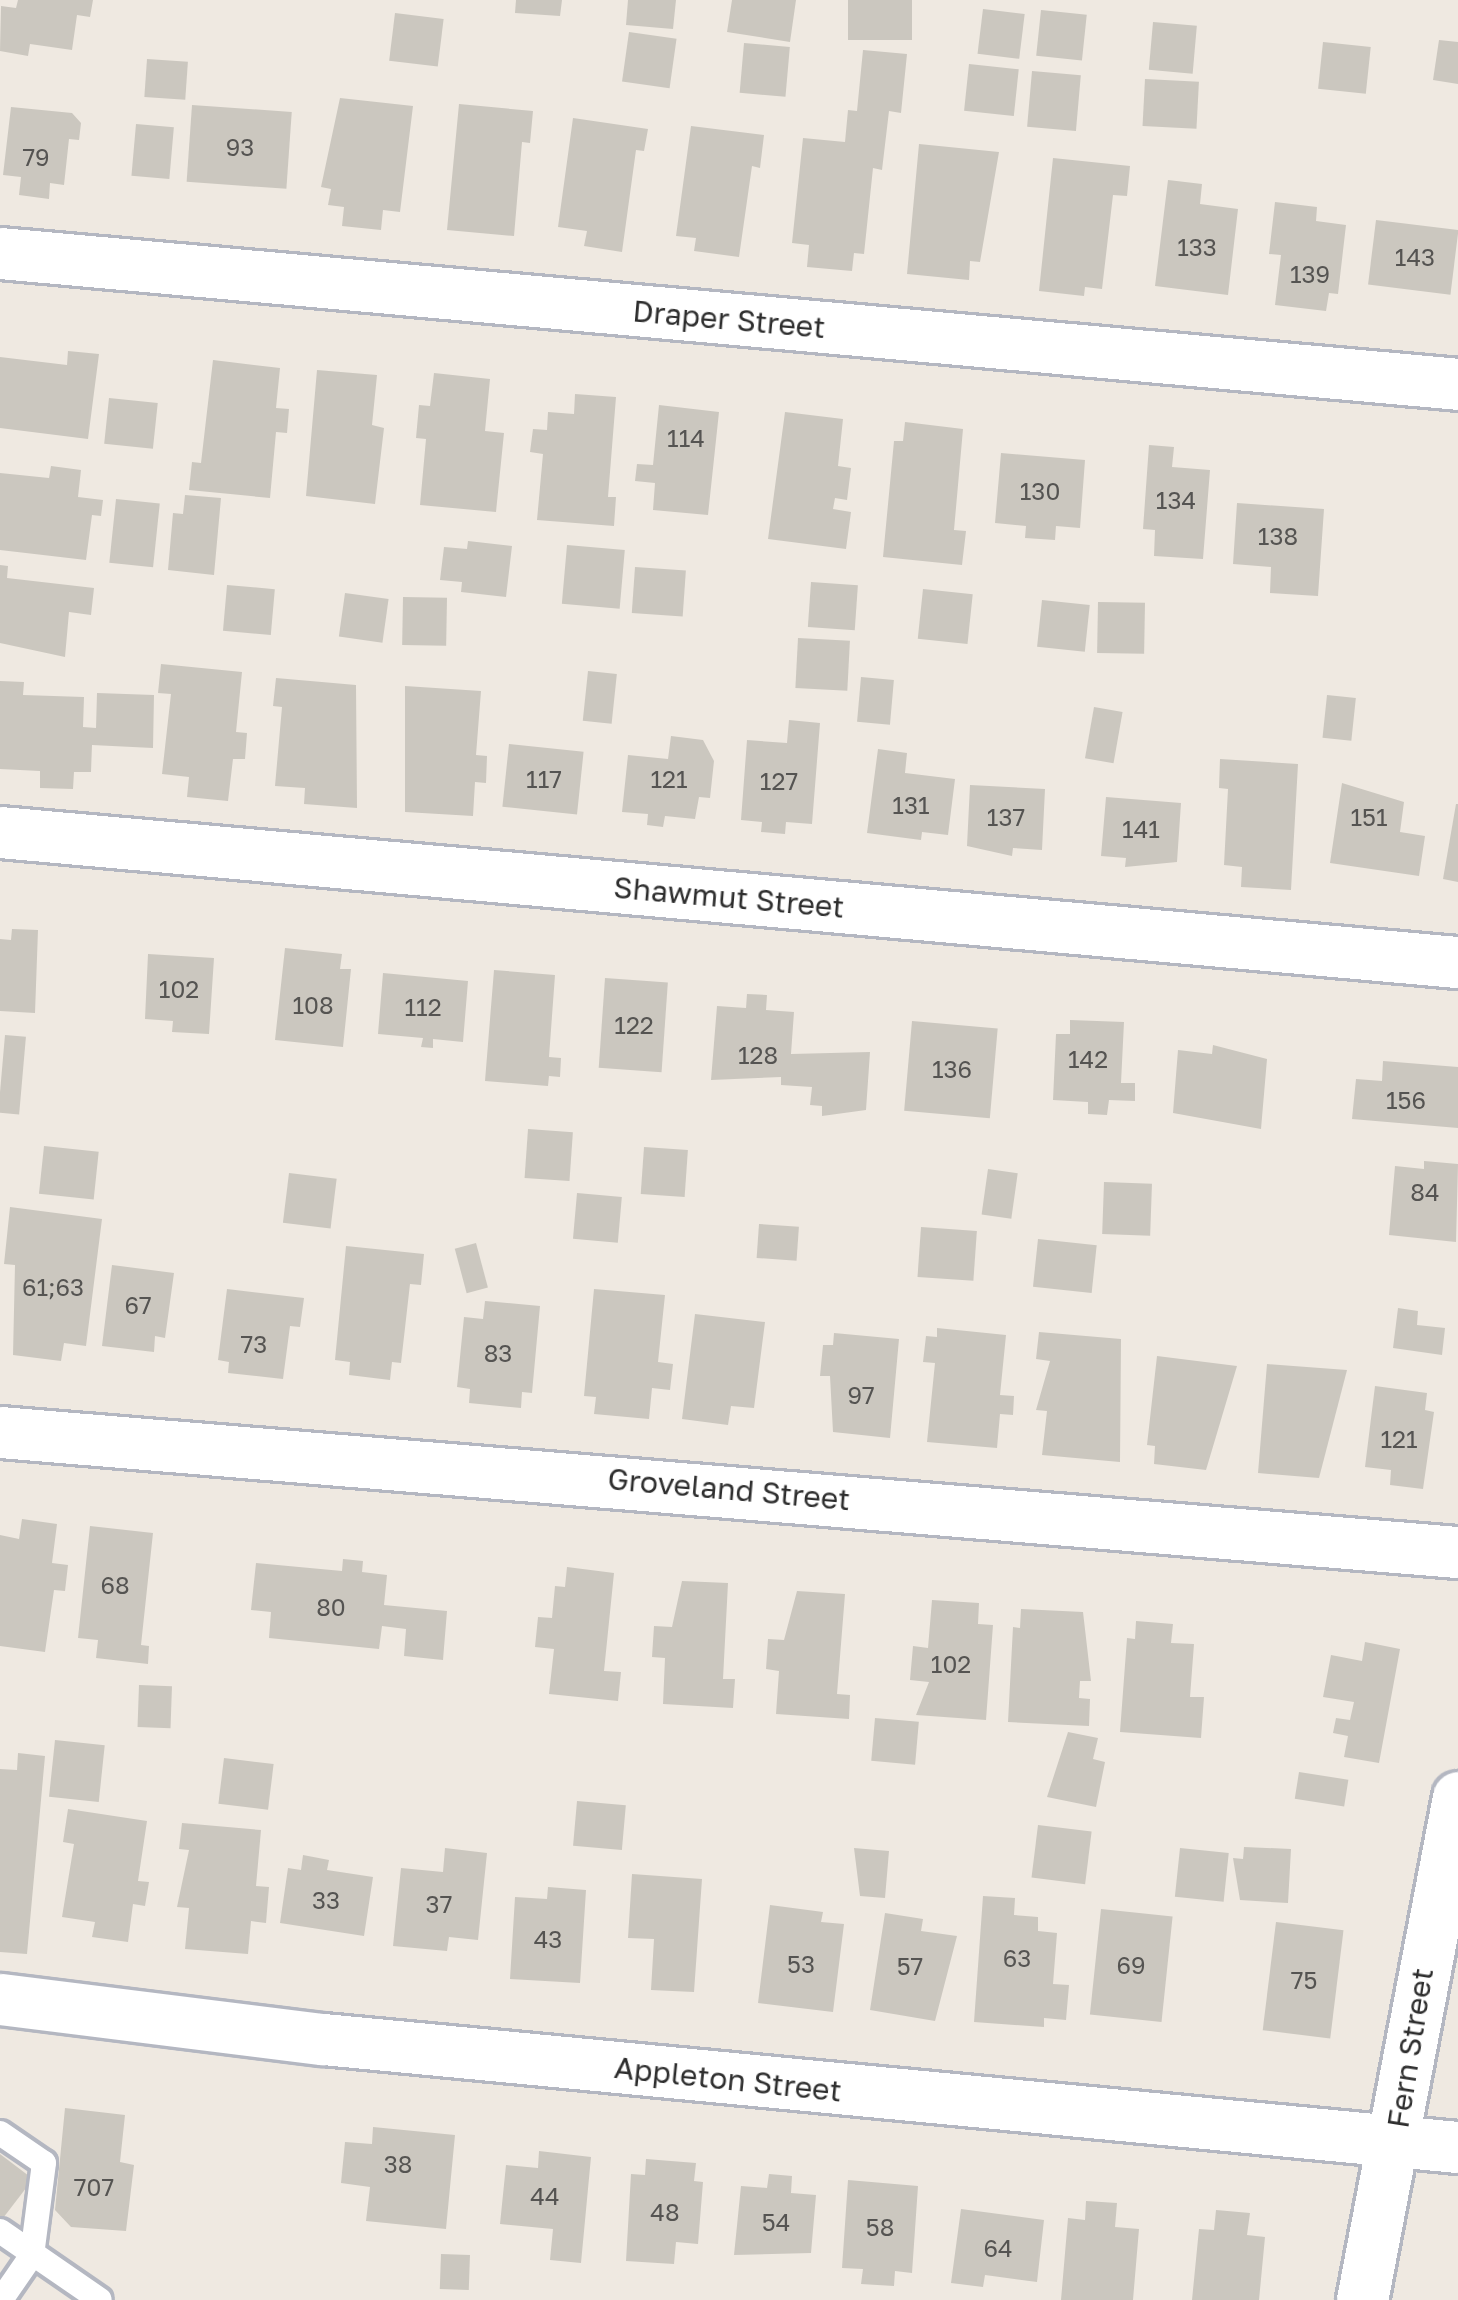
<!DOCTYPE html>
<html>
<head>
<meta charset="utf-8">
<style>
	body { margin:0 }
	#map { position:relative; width:1458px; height:2300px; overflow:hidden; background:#efe9e1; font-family:"Golos Text",sans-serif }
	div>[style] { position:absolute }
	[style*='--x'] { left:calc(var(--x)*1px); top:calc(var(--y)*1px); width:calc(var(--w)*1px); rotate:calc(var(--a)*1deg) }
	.building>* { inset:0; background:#cbc7bf; transform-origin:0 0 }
	.roads { filter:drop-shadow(3px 0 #b4b7c1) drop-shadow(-3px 0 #b4b7c1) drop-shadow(0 3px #b4b7c1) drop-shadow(0 -3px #b4b7c1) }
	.service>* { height:24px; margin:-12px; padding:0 12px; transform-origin:12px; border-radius:12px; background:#fff }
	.minor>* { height:51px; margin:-25.5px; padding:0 25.5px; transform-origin:25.5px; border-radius:25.5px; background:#fff }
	span { translate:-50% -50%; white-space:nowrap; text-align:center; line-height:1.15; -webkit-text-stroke:10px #fff; paint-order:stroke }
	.number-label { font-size:24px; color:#555452 }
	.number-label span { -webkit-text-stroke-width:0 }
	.street-label { font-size:30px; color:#2e2e2e }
</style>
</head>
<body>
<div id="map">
	<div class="building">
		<i style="clip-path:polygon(18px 0,93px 0,90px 17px,77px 15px,72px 50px,30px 44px,28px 56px,0 51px,1px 6px,16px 8px)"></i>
		<i style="clip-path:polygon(516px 0,562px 0,560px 16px,515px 13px)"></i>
		<i style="clip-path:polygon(628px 0,676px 0,673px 29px,626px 25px)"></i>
		<i style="clip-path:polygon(732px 0,796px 0,790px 42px,727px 32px)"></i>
		<i style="left:848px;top:0;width:64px;height:40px"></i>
		<i style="left:983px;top:9px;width:42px;height:45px;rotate:7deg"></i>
		<i style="left:1041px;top:10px;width:46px;height:46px;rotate:6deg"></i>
		<i style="left:395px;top:13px;width:49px;height:48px;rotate:7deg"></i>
		<i style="left:1153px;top:22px;width:44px;height:48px;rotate:5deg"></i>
		<i style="left:629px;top:32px;width:48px;height:50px;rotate:8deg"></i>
		<i style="clip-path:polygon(1439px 40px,1458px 42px,1458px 84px,1433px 80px)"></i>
		<i style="left:1323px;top:42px;width:48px;height:47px;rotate:6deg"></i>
		<i style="left:744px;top:43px;width:46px;height:50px;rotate:5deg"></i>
		<i style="clip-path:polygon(863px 50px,907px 54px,901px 113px,889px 111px,882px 170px,873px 168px,864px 254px,854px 253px,852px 271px,807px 267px,809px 245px,792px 243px,803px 138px,845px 142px,848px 110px,857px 111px)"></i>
		<i style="left:147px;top:59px;width:41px;height:38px;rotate:4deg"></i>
		<i style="left:969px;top:64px;width:50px;height:47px;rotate:6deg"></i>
		<i style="left:1032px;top:71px;width:49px;height:56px;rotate:5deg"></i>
		<i style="left:1145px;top:79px;width:54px;height:47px;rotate:3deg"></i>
		<i style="clip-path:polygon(340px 98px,413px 106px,400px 212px,383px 210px,381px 230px,342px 226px,344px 207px,328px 205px,331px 189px,321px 187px)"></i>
		<i style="clip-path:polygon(459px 104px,533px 111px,530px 143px,522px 142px,514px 236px,447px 230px)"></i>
		<i style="left:192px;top:105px;width:100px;height:77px;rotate:4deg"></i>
		<i style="clip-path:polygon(11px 107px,72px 113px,81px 123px,79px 140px,69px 139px,64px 185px,50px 183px,49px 199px,19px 195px,21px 177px,3px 175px)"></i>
		<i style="clip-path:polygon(573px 118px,648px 129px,644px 151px,636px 150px,622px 252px,584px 246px,587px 231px,558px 227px)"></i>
		<i style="left:136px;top:124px;width:38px;height:52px;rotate:5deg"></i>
		<i style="clip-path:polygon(691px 126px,764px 135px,760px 168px,752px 166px,739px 257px,694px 251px,696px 238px,676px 236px)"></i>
		<i style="clip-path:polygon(919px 144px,999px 152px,980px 262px,970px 261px,969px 280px,907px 274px)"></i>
		<i style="clip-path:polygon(1053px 158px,1130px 166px,1127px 196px,1113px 195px,1102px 289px,1085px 287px,1084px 296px,1039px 291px)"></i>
		<i style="clip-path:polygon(1168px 180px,1202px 184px,1200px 204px,1238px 209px,1228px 295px,1155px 286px)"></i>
		<i style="clip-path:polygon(1275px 202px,1317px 207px,1316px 221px,1346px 225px,1338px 294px,1329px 293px,1326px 311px,1275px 305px,1281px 255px,1269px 254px)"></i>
		<i style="left:1376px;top:220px;width:83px;height:65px;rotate:7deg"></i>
		<i style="clip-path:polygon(68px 351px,99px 354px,88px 439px,0 428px,0 357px,67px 365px)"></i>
		<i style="clip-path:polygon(213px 360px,280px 368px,276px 408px,289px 409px,287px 433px,276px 432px,270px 498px,189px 490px,192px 462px,201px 463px)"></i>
		<i style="clip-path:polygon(317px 370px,377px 375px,372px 425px,384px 428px,375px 504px,306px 496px)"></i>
		<i style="clip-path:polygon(434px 373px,490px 379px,485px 431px,504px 433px,496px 512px,420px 505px,426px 439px,416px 438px,419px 405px,430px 406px)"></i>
		<i style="clip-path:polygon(575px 394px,616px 397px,608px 497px,616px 497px,614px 526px,537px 520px,543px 454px,530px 452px,533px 429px,547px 430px,548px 412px,574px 414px)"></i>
		<i style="left:109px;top:398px;width:49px;height:46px;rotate:6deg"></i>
		<i style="clip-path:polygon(659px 405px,719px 412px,708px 515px,653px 510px,655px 483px,635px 481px,637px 464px,653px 465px)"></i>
		<i style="clip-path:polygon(785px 412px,843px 419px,838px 466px,851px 468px,847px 500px,835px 498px,833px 509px,851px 512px,846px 549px,768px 539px)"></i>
		<i style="clip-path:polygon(905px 422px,963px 429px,954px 530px,966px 531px,962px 565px,883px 557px,894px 441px,903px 441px)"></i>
		<i style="clip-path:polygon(1149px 445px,1174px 447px,1172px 467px,1210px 470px,1203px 559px,1154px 556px,1155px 530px,1143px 529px)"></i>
		<i style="clip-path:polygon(1001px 453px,1085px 460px,1080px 528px,1056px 526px,1055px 540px,1025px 538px,1026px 526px,995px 523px)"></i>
		<i style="clip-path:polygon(51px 466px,81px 470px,78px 497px,103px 500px,101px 516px,92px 515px,86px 560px,0 550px,0 473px,49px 478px)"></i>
		<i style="clip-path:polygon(185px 495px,221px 498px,214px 575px,168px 570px,173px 513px,183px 514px)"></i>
		<i style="left:116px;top:499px;width:44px;height:64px;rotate:6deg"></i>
		<i style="clip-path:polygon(1237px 503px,1324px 509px,1318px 596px,1270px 593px,1271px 567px,1233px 564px)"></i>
		<i style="clip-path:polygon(468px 541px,512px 546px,506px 597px,461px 592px,462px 582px,440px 580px,444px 547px,467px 549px)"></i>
		<i style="left:567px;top:545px;width:58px;height:59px;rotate:5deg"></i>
		<i style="clip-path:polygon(0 565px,8px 566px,7px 578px,94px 588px,91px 615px,69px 612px,65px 657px,0 643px)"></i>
		<i style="left:635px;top:567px;width:51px;height:46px;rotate:4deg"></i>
		<i style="left:811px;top:582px;width:47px;height:45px;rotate:4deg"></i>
		<i style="left:227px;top:585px;width:48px;height:46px;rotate:5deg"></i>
		<i style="left:923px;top:589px;width:50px;height:50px;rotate:6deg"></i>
		<i style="left:345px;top:593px;width:44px;height:44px;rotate:8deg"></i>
		<i style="left:403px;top:597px;width:44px;height:48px;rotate:1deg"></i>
		<i style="left:1042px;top:600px;width:48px;height:47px;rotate:6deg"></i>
		<i style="left:1098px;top:602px;width:47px;height:51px;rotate:1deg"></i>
		<i style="left:798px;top:638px;width:52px;height:50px;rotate:3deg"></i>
		<i style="clip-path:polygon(161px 664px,242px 672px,236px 732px,247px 733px,245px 759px,233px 759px,228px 801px,187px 797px,189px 777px,162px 774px,171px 694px,158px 693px)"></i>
		<i style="left:588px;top:671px;width:29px;height:50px;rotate:6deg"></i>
		<i style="left:861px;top:677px;width:33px;height:45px;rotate:5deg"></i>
		<i style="clip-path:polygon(276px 678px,356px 685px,357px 808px,304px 804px,305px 788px,275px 786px,282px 707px,273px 706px)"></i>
		<i style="clip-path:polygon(0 681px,24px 682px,23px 695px,84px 697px,83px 727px,96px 728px,97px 693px,154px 695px,153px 748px,92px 745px,91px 772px,74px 772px,73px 789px,40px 788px,40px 771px,0 769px)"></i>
		<i style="clip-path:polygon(405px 686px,481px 691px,476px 755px,487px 756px,486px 783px,475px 782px,473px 816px,405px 812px)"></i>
		<i style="left:1327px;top:695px;width:29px;height:43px;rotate:6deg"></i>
		<i style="left:1094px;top:707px;width:29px;height:52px;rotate:10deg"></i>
		<i style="clip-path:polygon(789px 720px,820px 723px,812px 824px,786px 822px,785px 834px,761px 832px,762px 822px,741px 820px,747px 740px,787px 743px)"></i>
		<i style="clip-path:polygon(671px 736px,703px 740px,714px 761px,710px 798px,699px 797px,695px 819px,665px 816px,663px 827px,647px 825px,648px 814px,622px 812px,628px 755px,668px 759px)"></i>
		<i style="left:509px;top:744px;width:75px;height:63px;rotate:6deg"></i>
		<i style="clip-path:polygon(878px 749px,907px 753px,905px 773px,955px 779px,948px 835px,922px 832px,921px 840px,867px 833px)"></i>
		<i style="clip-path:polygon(1220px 759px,1298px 764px,1291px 890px,1241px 887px,1242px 867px,1224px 865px,1228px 789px,1219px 788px)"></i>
		<i style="clip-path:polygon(1342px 783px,1404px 802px,1400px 832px,1425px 836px,1419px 876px,1330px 863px)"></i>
		<i style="clip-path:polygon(970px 785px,1045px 789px,1042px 850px,1013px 848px,1012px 856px,967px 846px)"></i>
		<i style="clip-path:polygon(1106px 797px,1181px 803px,1177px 862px,1125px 867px,1126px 858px,1101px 856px)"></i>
		<i style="clip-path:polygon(1456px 804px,1458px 804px,1458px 882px,1443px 879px)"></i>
		<i style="clip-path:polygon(12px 929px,38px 930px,35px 1013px,0 1011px,0 939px,11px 940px)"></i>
		<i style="clip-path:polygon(285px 948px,342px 954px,340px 969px,351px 969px,343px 1047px,275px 1040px)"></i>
		<i style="clip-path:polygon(148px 954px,214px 958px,209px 1034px,172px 1032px,173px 1021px,145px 1019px)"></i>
		<i style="clip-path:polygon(494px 970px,555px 975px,549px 1057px,561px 1058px,560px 1077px,549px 1076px,548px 1086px,485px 1081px)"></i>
		<i style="clip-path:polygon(383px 973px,468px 981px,463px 1042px,433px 1039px,433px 1048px,421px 1047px,423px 1038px,378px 1034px)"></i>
		<i style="left:605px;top:978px;width:63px;height:90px;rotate:4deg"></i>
		<i style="clip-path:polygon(747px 994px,767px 995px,766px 1010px,794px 1012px,791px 1054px,870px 1052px,866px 1110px,822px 1116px,822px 1106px,810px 1105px,812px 1087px,781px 1085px,781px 1077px,711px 1080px,717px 1006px,746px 1008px)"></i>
		<i style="clip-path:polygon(1070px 1020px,1124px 1022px,1121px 1083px,1135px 1083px,1135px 1101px,1109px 1100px,1107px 1115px,1088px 1114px,1088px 1102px,1053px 1100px,1056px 1034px,1070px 1034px)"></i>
		<i style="left:912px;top:1021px;width:86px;height:90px;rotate:5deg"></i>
		<i style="left:5px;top:1035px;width:21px;height:78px;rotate:5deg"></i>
		<i style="clip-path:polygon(1213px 1045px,1267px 1059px,1261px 1129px,1173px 1113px,1178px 1050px,1212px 1054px)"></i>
		<i style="clip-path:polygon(1383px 1061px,1458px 1067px,1458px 1128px,1352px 1119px,1356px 1079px,1382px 1081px)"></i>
		<i style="left:528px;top:1129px;width:45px;height:49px;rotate:4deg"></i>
		<i style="left:44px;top:1146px;width:55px;height:48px;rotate:6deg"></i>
		<i style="left:644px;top:1147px;width:44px;height:47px;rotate:4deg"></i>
		<i style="clip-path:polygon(1424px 1161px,1458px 1164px,1456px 1242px,1389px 1235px,1395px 1166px,1424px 1169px)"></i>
		<i style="left:988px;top:1169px;width:30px;height:46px;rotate:8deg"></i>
		<i style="left:289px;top:1173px;width:48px;height:50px;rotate:7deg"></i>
		<i style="left:1104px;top:1182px;width:48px;height:52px;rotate:2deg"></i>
		<i style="left:577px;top:1193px;width:45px;height:46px;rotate:5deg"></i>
		<i style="clip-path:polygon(10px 1207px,102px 1219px,86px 1346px,64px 1343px,61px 1361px,13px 1355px,15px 1265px,4px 1264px)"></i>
		<i style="left:759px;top:1224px;width:40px;height:34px;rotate:4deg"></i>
		<i style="left:921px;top:1227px;width:56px;height:50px;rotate:4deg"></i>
		<i style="left:1038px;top:1239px;width:59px;height:48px;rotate:6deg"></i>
		<i style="left:476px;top:1243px;width:46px;height:22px;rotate:75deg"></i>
		<i style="clip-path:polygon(346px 1246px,424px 1254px,421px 1285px,410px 1284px,401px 1363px,392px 1362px,390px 1380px,349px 1375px,350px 1362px,335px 1360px)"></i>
		<i style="clip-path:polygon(112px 1265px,174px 1273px,165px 1338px,155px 1336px,154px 1352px,102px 1346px)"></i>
		<i style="clip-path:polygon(227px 1289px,304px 1298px,300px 1327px,290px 1326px,283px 1379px,228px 1373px,229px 1362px,218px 1360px)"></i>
		<i style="clip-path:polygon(594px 1289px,665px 1295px,658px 1362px,673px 1364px,670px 1390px,652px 1388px,649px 1419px,594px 1414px,596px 1397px,584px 1396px)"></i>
		<i style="clip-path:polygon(485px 1301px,540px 1306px,532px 1393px,522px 1392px,521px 1408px,469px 1403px,470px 1389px,457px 1387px,464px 1317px,483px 1319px)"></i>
		<i style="clip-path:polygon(1398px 1308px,1418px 1311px,1417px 1325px,1445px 1328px,1442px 1355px,1393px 1348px)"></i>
		<i style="clip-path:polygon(695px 1314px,765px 1322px,754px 1408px,731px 1406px,728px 1425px,682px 1419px)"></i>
		<i style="clip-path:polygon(937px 1328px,1006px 1335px,1000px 1395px,1014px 1396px,1013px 1415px,1000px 1414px,997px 1448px,927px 1442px,935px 1363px,923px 1362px,926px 1336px,937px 1337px)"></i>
		<i style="clip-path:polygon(1039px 1332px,1121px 1339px,1120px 1462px,1042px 1455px,1047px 1411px,1036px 1410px,1050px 1361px,1036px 1359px)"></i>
		<i style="clip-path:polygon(834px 1333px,899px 1339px,890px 1438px,833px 1432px,830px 1376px,820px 1376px,823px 1345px,833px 1345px)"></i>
		<i style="clip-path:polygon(1157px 1356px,1237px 1366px,1206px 1470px,1154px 1464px,1155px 1446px,1147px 1445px)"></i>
		<i style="clip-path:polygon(1267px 1364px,1347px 1370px,1319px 1478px,1258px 1473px)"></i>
		<i style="clip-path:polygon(1375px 1386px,1427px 1393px,1425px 1410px,1434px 1412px,1423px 1489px,1390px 1485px,1391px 1470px,1365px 1467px)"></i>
		<i style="clip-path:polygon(22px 1519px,57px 1524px,52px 1563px,68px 1565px,65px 1591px,54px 1590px,45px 1652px,0 1646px,0 1535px,19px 1539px)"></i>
		<i style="clip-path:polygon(90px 1526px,153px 1533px,141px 1645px,149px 1646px,148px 1664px,96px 1658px,98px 1640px,78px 1638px)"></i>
		<i style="clip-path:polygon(343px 1559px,363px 1561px,362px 1572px,387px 1575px,384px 1605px,447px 1611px,443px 1660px,404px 1656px,406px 1629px,382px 1626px,379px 1649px,269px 1638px,271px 1612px,251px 1610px,256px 1563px,342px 1571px)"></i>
		<i style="clip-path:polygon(567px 1567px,614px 1573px,604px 1671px,621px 1672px,618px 1701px,549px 1694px,554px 1649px,535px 1647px,538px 1617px,552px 1618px,555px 1586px,565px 1587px)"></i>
		<i style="clip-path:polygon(682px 1581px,728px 1583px,723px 1679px,735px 1679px,733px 1708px,663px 1704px,665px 1658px,652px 1657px,654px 1626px,672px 1627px)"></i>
		<i style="clip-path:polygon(797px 1591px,845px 1594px,837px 1694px,850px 1695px,849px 1719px,776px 1714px,779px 1671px,766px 1669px,768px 1639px,784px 1640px)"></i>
		<i style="clip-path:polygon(932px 1600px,979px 1603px,978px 1624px,993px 1625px,986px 1720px,916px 1715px,929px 1682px,910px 1680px,913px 1646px,928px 1648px)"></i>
		<i style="clip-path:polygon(1021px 1609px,1083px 1612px,1091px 1681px,1080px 1681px,1079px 1698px,1090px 1699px,1089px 1726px,1008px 1722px,1013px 1627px,1020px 1628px)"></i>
		<i style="clip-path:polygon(1136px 1621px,1173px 1624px,1171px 1643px,1194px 1644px,1190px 1697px,1204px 1697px,1201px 1738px,1120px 1732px,1127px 1638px,1135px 1639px)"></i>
		<i style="clip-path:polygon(1365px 1642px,1400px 1649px,1379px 1763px,1344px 1757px,1348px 1736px,1333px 1733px,1336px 1718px,1350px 1720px,1354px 1702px,1323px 1697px,1331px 1655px,1362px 1661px)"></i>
		<i style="left:139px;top:1685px;width:33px;height:42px;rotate:2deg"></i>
		<i style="left:875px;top:1718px;width:44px;height:43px;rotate:5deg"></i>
		<i style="clip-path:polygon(1068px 1732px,1098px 1738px,1093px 1759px,1105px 1762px,1096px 1807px,1047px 1797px)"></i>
		<i style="left:55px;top:1740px;width:50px;height:57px;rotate:6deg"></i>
		<i style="clip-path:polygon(18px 1753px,45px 1756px,27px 1954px,0 1952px,0 1769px,17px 1770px)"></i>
		<i style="left:224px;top:1758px;width:50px;height:46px;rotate:7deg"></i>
		<i style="left:1299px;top:1772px;width:50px;height:27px;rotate:9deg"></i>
		<i style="left:577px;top:1801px;width:49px;height:45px;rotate:5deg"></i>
		<i style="clip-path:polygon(68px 1809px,147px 1821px,138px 1881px,149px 1882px,145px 1906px,133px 1904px,128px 1942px,92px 1937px,95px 1922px,62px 1917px,74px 1844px,63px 1842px)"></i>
		<i style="clip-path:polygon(182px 1823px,261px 1830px,256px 1886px,269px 1887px,266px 1923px,251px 1921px,248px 1954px,185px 1949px,189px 1908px,177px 1907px,189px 1850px,179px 1849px)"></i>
		<i style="left:1038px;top:1825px;width:54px;height:53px;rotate:7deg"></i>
		<i style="clip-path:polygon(1244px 1847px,1291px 1849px,1288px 1903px,1240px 1900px,1233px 1858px,1243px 1859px)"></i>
		<i style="clip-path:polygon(445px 1848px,487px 1853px,478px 1940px,449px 1937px,447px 1951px,393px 1946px,401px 1868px,443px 1872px)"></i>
		<i style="clip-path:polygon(854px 1848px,889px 1851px,885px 1898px,860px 1896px)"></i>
		<i style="left:1180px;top:1848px;width:49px;height:49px;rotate:6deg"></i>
		<i style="clip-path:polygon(303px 1855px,329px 1860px,327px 1870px,373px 1877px,364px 1936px,280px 1923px,288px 1868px,301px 1870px)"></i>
		<i style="clip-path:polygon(632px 1874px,702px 1879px,694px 1992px,651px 1990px,654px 1939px,628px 1938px)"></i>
		<i style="clip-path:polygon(548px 1887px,586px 1890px,580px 1983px,510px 1979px,515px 1897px,547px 1899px)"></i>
		<i style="clip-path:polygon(983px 1896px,1015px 1898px,1014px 1915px,1038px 1917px,1038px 1931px,1057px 1933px,1053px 1984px,1069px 1985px,1066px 2020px,1044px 2018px,1044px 2027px,974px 2022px)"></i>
		<i style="clip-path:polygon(770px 1905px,823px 1912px,821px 1922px,844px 1924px,833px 2012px,758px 2003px)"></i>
		<i style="left:1101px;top:1909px;width:72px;height:106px;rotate:6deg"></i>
		<i style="clip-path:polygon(885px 1913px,923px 1919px,921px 1931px,957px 1936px,935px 2021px,870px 2010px)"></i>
		<i style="left:1276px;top:1922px;width:68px;height:109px;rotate:7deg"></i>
		<i style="clip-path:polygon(65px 2108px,125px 2115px,120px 2162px,134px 2165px,126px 2231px,71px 2227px,55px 2210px)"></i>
		<i style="clip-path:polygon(373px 2127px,455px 2135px,446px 2229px,366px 2221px,370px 2187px,341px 2183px,345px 2142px,372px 2144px)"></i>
		<i style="clip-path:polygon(539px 2151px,591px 2157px,581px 2263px,550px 2260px,553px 2229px,500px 2224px,506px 2165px,538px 2168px)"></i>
		<i style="clip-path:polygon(0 2154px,33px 2179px,0 2222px)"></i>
		<i style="clip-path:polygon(646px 2159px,696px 2163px,694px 2181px,703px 2182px,698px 2244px,676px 2242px,674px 2264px,626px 2261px,631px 2174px,645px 2175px)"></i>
		<i style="clip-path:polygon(769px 2174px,792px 2176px,791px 2193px,816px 2195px,811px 2253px,734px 2255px,741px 2186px,767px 2188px)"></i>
		<i style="clip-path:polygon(848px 2180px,918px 2186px,912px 2273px,895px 2271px,894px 2286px,861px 2284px,863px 2269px,842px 2268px)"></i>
		<i style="clip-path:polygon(1086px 2201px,1117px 2203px,1115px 2227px,1139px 2229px,1133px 2300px,1061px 2300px,1068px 2218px,1085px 2220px)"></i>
		<i style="clip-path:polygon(961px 2209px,1044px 2220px,1037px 2282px,985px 2275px,983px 2287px,951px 2283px)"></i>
		<i style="clip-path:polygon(1216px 2210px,1250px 2213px,1247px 2235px,1265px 2237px,1259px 2300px,1192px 2300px,1199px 2229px,1214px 2230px)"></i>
		<i style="left:441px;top:2254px;width:29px;height:35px;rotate:2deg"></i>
	</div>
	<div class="roads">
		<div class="service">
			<i style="--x:0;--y:2133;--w:53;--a:34.3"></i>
			<i style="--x:44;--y:2163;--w:93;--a:97.4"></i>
			<i style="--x:32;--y:2255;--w:55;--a:124.6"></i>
			<i style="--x:0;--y:2231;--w:121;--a:34.6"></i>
		</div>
		<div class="minor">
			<i style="--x:0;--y:253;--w:1464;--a:5.13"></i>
			<i style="--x:0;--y:832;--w:1464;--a:5.1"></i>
			<i style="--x:0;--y:1432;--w:1463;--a:4.71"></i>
			<i style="--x:0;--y:1999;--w:325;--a:7.1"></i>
			<i style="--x:323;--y:2039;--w:1140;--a:5.44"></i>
			<i style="--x:1362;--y:2300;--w:512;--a:-79.19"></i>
		</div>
	</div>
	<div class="number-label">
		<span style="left:240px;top:147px">93</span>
		<span style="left:36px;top:157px">79</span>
		<span style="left:1197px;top:247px">133</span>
		<span style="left:1415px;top:257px">143</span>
		<span style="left:1310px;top:274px">139</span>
		<span style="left:686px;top:438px">114</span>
		<span style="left:1040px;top:491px">130</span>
		<span style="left:1176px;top:500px">134</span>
		<span style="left:1278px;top:536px">138</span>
		<span style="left:544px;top:779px">117</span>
		<span style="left:669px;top:779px">121</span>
		<span style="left:779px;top:781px">127</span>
		<span style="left:911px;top:805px">131</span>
		<span style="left:1006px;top:817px">137</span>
		<span style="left:1369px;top:817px">151</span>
		<span style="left:1141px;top:829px">141</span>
		<span style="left:179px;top:989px">102</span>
		<span style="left:313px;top:1005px">108</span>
		<span style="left:423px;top:1007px">112</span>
		<span style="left:634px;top:1025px">122</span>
		<span style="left:758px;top:1055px">128</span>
		<span style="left:1088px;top:1059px">142</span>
		<span style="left:952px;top:1069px">136</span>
		<span style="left:1406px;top:1100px">156</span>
		<span style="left:1425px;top:1192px">84</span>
		<span style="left:53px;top:1287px">61;63</span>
		<span style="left:138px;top:1305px">67</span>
		<span style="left:254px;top:1344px">73</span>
		<span style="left:498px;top:1353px">83</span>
		<span style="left:861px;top:1395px">97</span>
		<span style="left:1399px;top:1439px">121</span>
		<span style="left:115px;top:1585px">68</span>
		<span style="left:331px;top:1607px">80</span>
		<span style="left:951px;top:1664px">102</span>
		<span style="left:326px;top:1900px">33</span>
		<span style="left:439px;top:1904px">37</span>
		<span style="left:548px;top:1939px">43</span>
		<span style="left:1017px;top:1958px">63</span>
		<span style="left:801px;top:1964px">53</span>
		<span style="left:1131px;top:1965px">69</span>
		<span style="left:910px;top:1966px">57</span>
		<span style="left:1304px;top:1980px">75</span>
		<span style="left:398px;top:2164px">38</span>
		<span style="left:94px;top:2187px">707</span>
		<span style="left:545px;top:2196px">44</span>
		<span style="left:665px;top:2212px">48</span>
		<span style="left:776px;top:2222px">54</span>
		<span style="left:880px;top:2227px">58</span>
		<span style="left:998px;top:2248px">64</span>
	</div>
	<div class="street-label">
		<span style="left:729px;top:319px;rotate:5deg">Draper Street</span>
		<span style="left:729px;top:897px;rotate:5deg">Shawmut Street</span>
		<span style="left:729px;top:1489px;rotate:5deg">Groveland Street</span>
		<span style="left:1410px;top:2048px;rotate:-81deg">Fern Street</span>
		<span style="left:728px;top:2079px;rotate:6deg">Appleton Street</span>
	</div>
</div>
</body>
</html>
